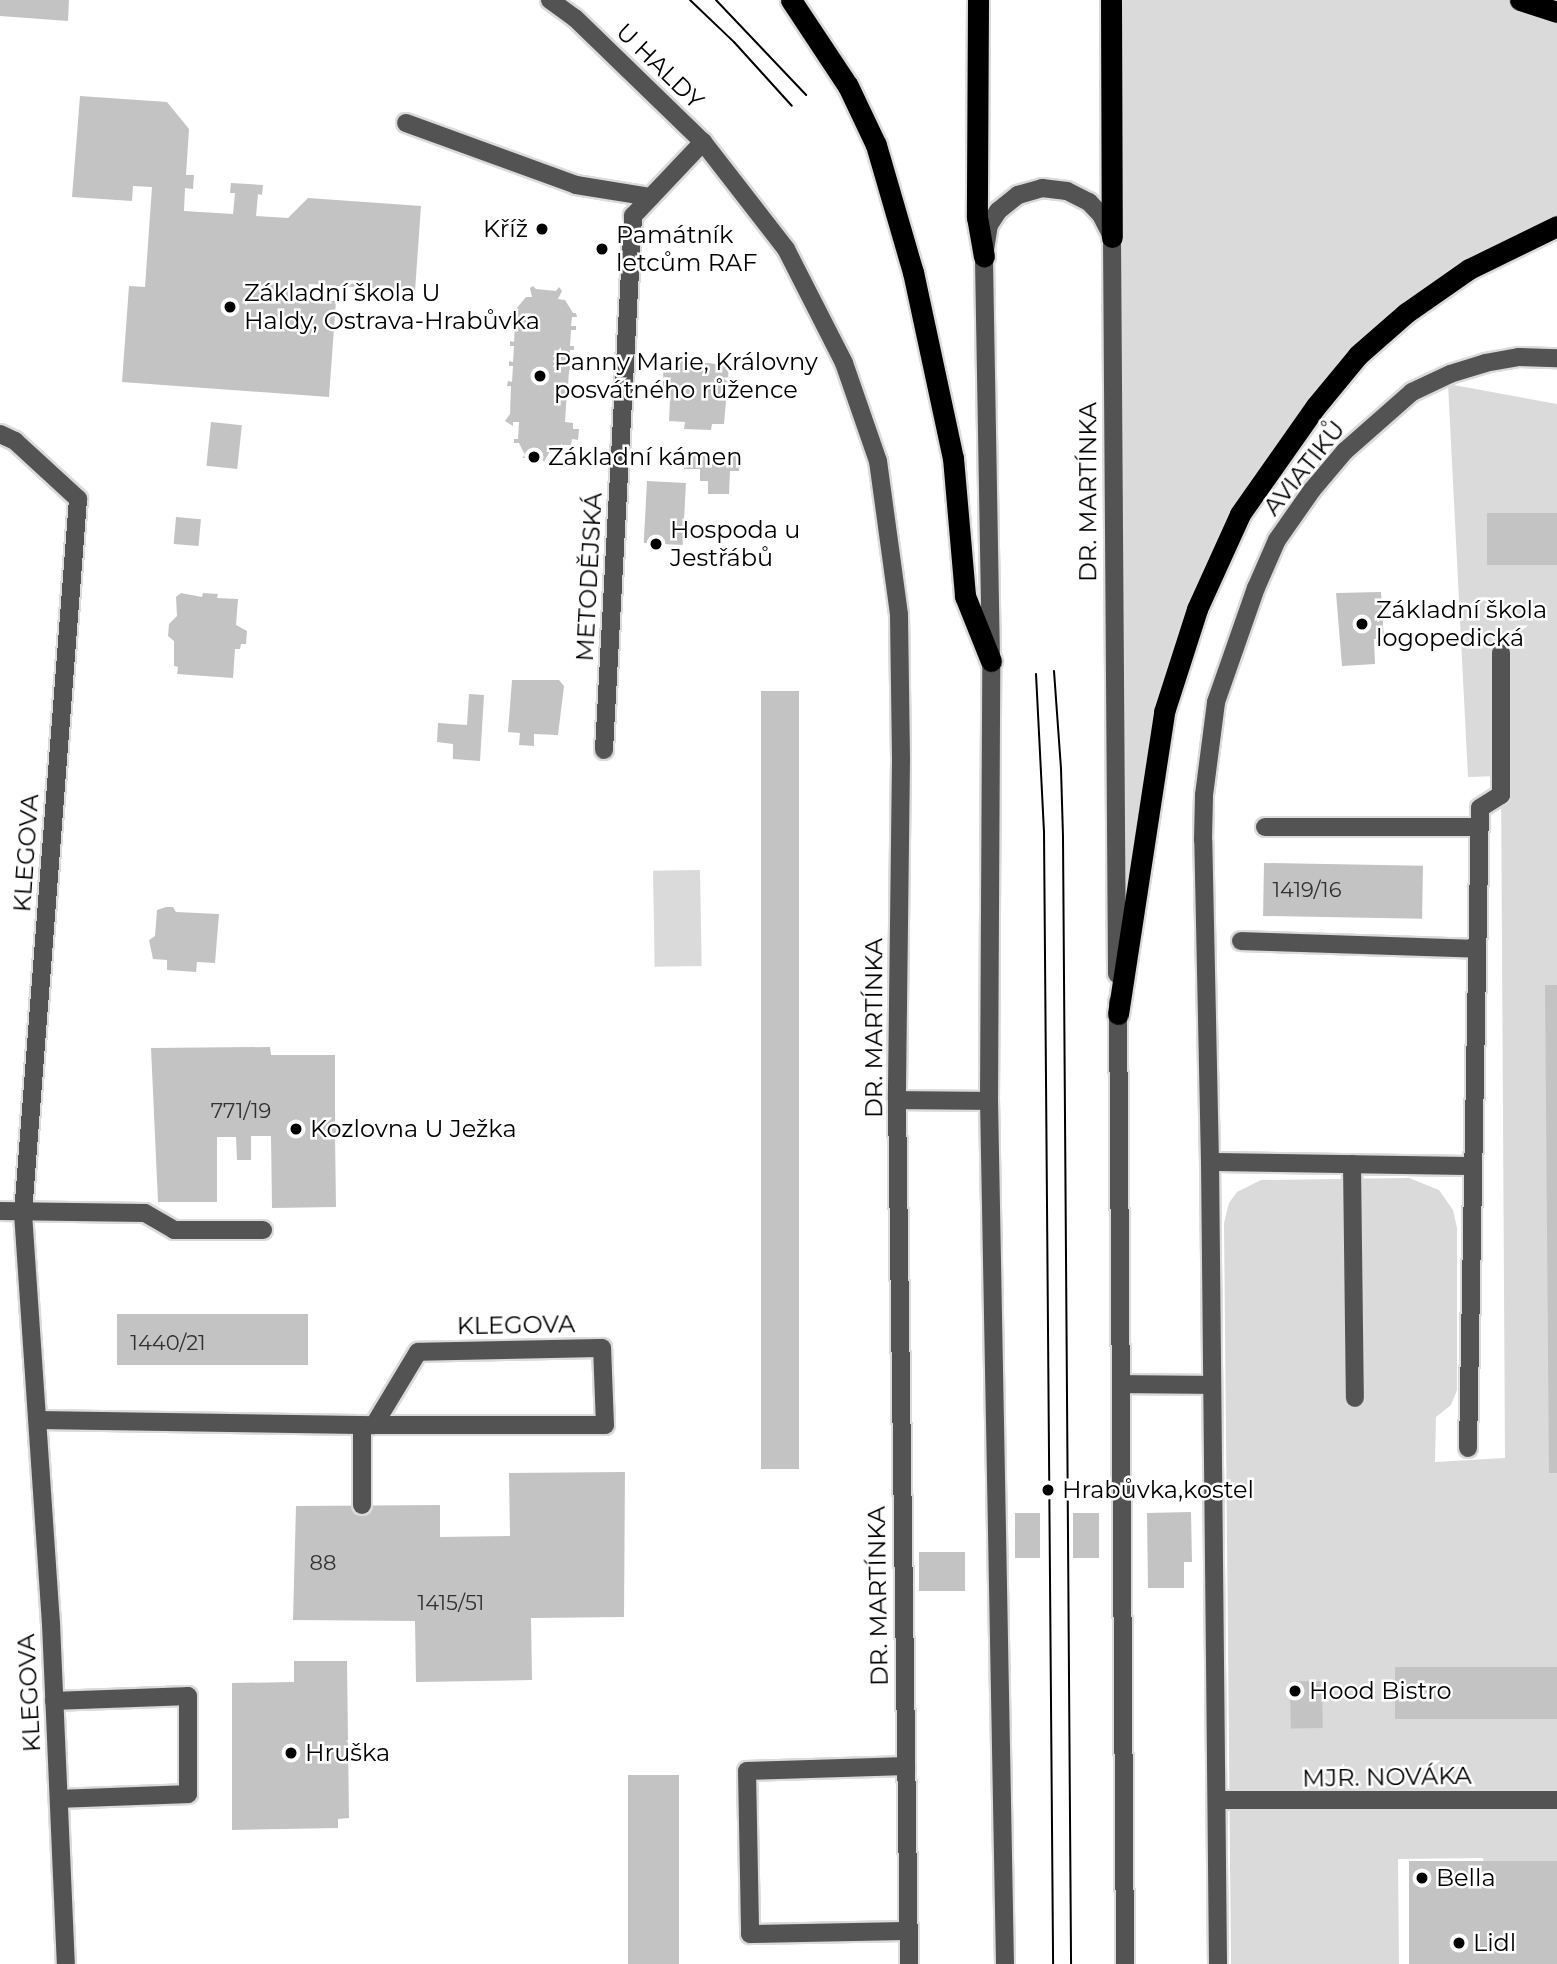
<!DOCTYPE html>
<html>
<head>
<meta charset="utf-8">
<style>
	body { margin:0 }
	#map { position:relative; width:1557px; height:1964px; overflow:hidden; background:#fff; font-family:Montserrat,sans-serif }
	div>[style] { position:absolute }
	[style*='--x'] { left:calc(var(--x)*1px); top:calc(var(--y)*1px); width:calc(var(--w)*1px); rotate:calc(var(--a)*1deg) }
	.green>* { inset:0; background:#dadada; transform-origin:0 0 }
	.building>* { inset:0; background:#c3c3c3; transform-origin:0 0 }
	.roads { filter:drop-shadow(2px 0 #dbdbdb) drop-shadow(-2px 0 #dbdbdb) drop-shadow(0 2px #dbdbdb) drop-shadow(0 -2px #dbdbdb) }
	.minor>* { height:18px; margin:-9px; padding:0 9px; transform-origin:9px; border-radius:9px; background:#535353 }
	.highway>* { height:21px; margin:-10.5px; padding:0 10.5px; transform-origin:10.5px; border-radius:10.5px; background:#000 }
	.tram>* { height:2px; margin:-1px; padding:0 1px; transform-origin:1px; border-radius:1px; background:#000 }
	.dots>* { width:19px; height:19px; translate:-50% -50%; box-sizing:border-box; border:4px solid #fff; border-radius:50% }
	span { translate:-50% -50%; white-space:nowrap; text-align:center; line-height:1.15; -webkit-text-stroke:5px #fff; paint-order:stroke }
	.number-label { font-size:21px; color:#313131 }
	.number-label span { -webkit-text-stroke-width:0 }
	.street-label { font-size:24px; color:#000 }
	.poi-label { font-size:24px; color:#000 }
	.right { translate:-100% -50%; text-align:right }
	.left { translate:0 -50%; text-align:left }
</style>
</head>
<body>
<div id="map">
	<div class="green">
		<i style="clip-path:polygon(1111px 0,1511px 0,1557px 15px,1557px 226px,1406px 313px,1262px 478px,1177px 665px,1118px 1014px)"></i>
		<i style="clip-path:polygon(1448px 384px,1557px 404px,1557px 1862px,1484px 1863px,1483px 1858px,1398px 1859px,1399px 1964px,1231px 1964px,1224px 1223px,1229px 1203px,1237px 1192px,1261px 1180px,1409px 1178px,1439px 1190px,1453px 1210px,1457px 1228px,1457px 1390px,1451px 1405px,1436px 1417px,1435px 1462px,1505px 1458px,1501px 776px,1468px 777px)"></i>
		<i style="left:700px;top:870px;width:96px;height:47px;rotate:89deg"></i>
	</div>
	<div class="building">
		<i style="clip-path:polygon(0 0,69px 0,68px 21px,0 16px)"></i>
		<i style="clip-path:polygon(80px 96px,167px 102px,189px 129px,186px 175px,194px 175px,193px 189px,185px 188px,184px 211px,233px 214px,235px 193px,230px 193px,231px 183px,263px 185px,262px 195px,258px 194px,256px 216px,288px 218px,308px 198px,421px 206px,415px 291px,309px 284px,308px 299px,336px 301px,329px 397px,122px 382px,129px 286px,145px 287px,152px 187px,133px 186px,132px 201px,72px 197px)"></i>
		<i style="clip-path:polygon(533px 286px,536px 289px,556px 291px,559px 287px,562px 291px,558px 299px,565px 300px,573px 313px,576px 313px,577px 317px,572px 317px,571px 326px,576px 326px,576px 330px,571px 330px,570px 346px,574px 346px,574px 350px,570px 350px,569px 366px,573px 366px,573px 370px,569px 370px,568px 386px,572px 386px,572px 390px,567px 390px,565px 422px,573px 423px,573px 429px,579px 429px,578px 440px,572px 439px,571px 445px,553px 445px,544px 462px,541px 458px,522px 458px,525px 455px,519px 443px,514px 443px,514px 439px,518px 439px,519px 422px,513px 422px,513px 426px,505px 421px,510px 414px,511px 386px,507px 386px,508px 381px,512px 382px,513px 366px,509px 366px,509px 361px,513px 362px,514px 346px,510px 346px,510px 341px,514px 342px,515px 326px,511px 326px,511px 321px,516px 322px,516px 313px,512px 313px,512px 309px,516px 309px,526px 297px,532px 297px,530px 288px)"></i>
		<i style="clip-path:polygon(681px 359px,729px 366px,724px 424px,712px 424px,711px 430px,684px 429px,685px 422px,669px 421px,670px 399px,662px 398px,664px 362px,681px 363px)"></i>
		<i style="left:211px;top:422px;width:31px;height:44px;rotate:6deg"></i>
		<i style="clip-path:polygon(685px 453px,740px 456px,739px 471px,730px 471px,729px 494px,708px 494px,708px 481px,700px 481px,700px 469px,684px 469px)"></i>
		<i style="left:647px;top:481px;width:39px;height:62px;rotate:3deg"></i>
		<i style="left:1557px;top:513px;width:52px;height:70px;rotate:90deg"></i>
		<i style="left:176px;top:517px;width:25px;height:27px;rotate:5deg"></i>
		<i style="clip-path:polygon(1381px 592px,1384px 639px,1374px 639px,1375px 664px,1342px 666px,1336px 593px)"></i>
		<i style="clip-path:polygon(181px 593px,202px 597px,203px 593px,218px 594px,217px 598px,238px 599px,236px 625px,247px 631px,246px 644px,241px 644px,240px 649px,235px 649px,233px 678px,177px 674px,178px 667px,174px 666px,174px 641px,168px 636px,169px 624px,177px 616px,176px 597px)"></i>
		<i style="clip-path:polygon(512px 680px,559px 680px,564px 686px,558px 735px,534px 734px,534px 746px,519px 745px,520px 733px,508px 732px)"></i>
		<i style="left:761px;top:691px;width:38px;height:778px"></i>
		<i style="clip-path:polygon(469px 694px,484px 695px,480px 761px,453px 759px,453px 744px,437px 742px,438px 723px,467px 725px)"></i>
		<i style="left:1264px;top:863px;width:159px;height:53px;rotate:1deg"></i>
		<i style="clip-path:polygon(166px 907px,173px 907px,176px 912px,219px 914px,215px 963px,197px 962px,196px 972px,167px 970px,167px 960px,153px 959px,149px 940px,155px 936px,157px 910px)"></i>
		<i style="clip-path:polygon(1545px 985px,1557px 985px,1557px 1473px,1549px 1473px)"></i>
		<i style="clip-path:polygon(270px 1047px,271px 1055px,335px 1055px,335px 1128px,341px 1128px,341px 1133px,335px 1134px,336px 1207px,272px 1208px,271px 1136px,251px 1136px,251px 1160px,237px 1160px,236px 1137px,217px 1137px,217px 1202px,158px 1202px,151px 1048px)"></i>
		<i style="left:308px;top:1314px;width:51px;height:191px;rotate:90deg"></i>
		<i style="clip-path:polygon(625px 1472px,624px 1617px,531px 1618px,532px 1680px,416px 1682px,415px 1621px,293px 1620px,296px 1506px,440px 1505px,440px 1537px,510px 1536px,509px 1473px)"></i>
		<i style="clip-path:polygon(1191px 1512px,1192px 1562px,1184px 1562px,1184px 1588px,1148px 1588px,1147px 1513px)"></i>
		<i style="left:1015px;top:1513px;width:25px;height:45px"></i>
		<i style="left:1073px;top:1513px;width:26px;height:45px"></i>
		<i style="left:919px;top:1552px;width:46px;height:39px"></i>
		<i style="clip-path:polygon(294px 1661px,347px 1661px,349px 1818px,338px 1819px,338px 1828px,232px 1830px,232px 1683px,294px 1682px)"></i>
		<i style="left:1557px;top:1667px;width:52px;height:162px;rotate:90deg"></i>
		<i style="left:1322px;top:1681px;width:47px;height:32px;rotate:89deg"></i>
		<i style="left:628px;top:1775px;width:51px;height:189px"></i>
		<i style="left:1557px;top:1861px;width:103px;height:148px;rotate:90deg"></i>
	</div>
	<div class="roads">
		<div class="minor">
			<i style="--x:550;--y:0;--w:31;--a:36"></i>
			<i style="--x:575;--y:18;--w:178;--a:44.1"></i>
			<i style="--x:703;--y:142;--w:135;--a:52.2"></i>
			<i style="--x:786;--y:249;--w:128;--a:63"></i>
			<i style="--x:844;--y:363;--w:104;--a:70.9"></i>
			<i style="--x:878;--y:461;--w:155;--a:82.2"></i>
			<i style="--x:899;--y:615;--w:145;--a:89.2"></i>
			<i style="--x:901;--y:760;--w:340;--a:90.7"></i>
			<i style="--x:897;--y:1100;--w:864;--a:89.2"></i>
			<i style="--x:406;--y:123;--w:181;--a:20"></i>
			<i style="--x:576;--y:185;--w:76;--a:9.1"></i>
			<i style="--x:0;--y:434;--w:17;--a:25"></i>
			<i style="--x:15;--y:441;--w:86;--a:42.6"></i>
			<i style="--x:78;--y:499;--w:716;--a:94.4"></i>
			<i style="--x:23;--y:1213;--w:412;--a:86.1"></i>
			<i style="--x:51;--y:1624;--w:340;--a:87.5"></i>
			<i style="--x:604;--y:750;--w:535;--a:-86.89"></i>
			<i style="--x:633;--y:216;--w:102;--a:-46.6"></i>
			<i style="--x:1265;--y:827;--w:215;--a:0"></i>
			<i style="--x:1241;--y:941;--w:236;--a:1.9"></i>
			<i style="--x:1118;--y:1002;--w:962;--a:89.58"></i>
			<i style="--x:897;--y:1100;--w:92;--a:0.6"></i>
			<i style="--x:1210;--y:1162;--w:263;--a:0.9"></i>
			<i style="--x:1352;--y:1164;--w:234;--a:89.3"></i>
			<i style="--x:0;--y:1211;--w:145;--a:0.8"></i>
			<i style="--x:145;--y:1213;--w:34;--a:30"></i>
			<i style="--x:174;--y:1230;--w:89;--a:0"></i>
			<i style="--x:1121;--y:1384;--w:91;--a:0.6"></i>
			<i style="--x:38;--y:1420;--w:336;--a:0.9"></i>
			<i style="--x:374;--y:1425;--w:231;--a:0"></i>
			<i style="--x:605;--y:1425;--w:77;--a:-92.2"></i>
			<i style="--x:602;--y:1348;--w:184;--a:178.8"></i>
			<i style="--x:418;--y:1352;--w:85;--a:121.1"></i>
			<i style="--x:1468;--y:1448;--w:640;--a:-88.93"></i>
			<i style="--x:1480;--y:808;--w:25;--a:-32"></i>
			<i style="--x:1501;--y:795;--w:142;--a:-90"></i>
			<i style="--x:362;--y:1505;--w:80;--a:-90"></i>
			<i style="--x:54;--y:1701;--w:134;--a:-2.1"></i>
			<i style="--x:188;--y:1696;--w:98;--a:90"></i>
			<i style="--x:188;--y:1794;--w:129;--a:177.8"></i>
			<i style="--x:906;--y:1766;--w:159;--a:178.2"></i>
			<i style="--x:747;--y:1771;--w:163;--a:88.9"></i>
			<i style="--x:750;--y:1934;--w:158;--a:-1.1"></i>
			<i style="--x:1217;--y:1800;--w:340;--a:0"></i>
			<i style="--x:1005;--y:1964;--w:863;--a:-91.06"></i>
			<i style="--x:989;--y:1101;--w:440;--a:-89.7"></i>
			<i style="--x:991;--y:661;--w:405;--a:-91"></i>
			<i style="--x:984;--y:256;--w:31;--a:-81"></i>
			<i style="--x:989;--y:225;--w:17;--a:-57"></i>
			<i style="--x:998;--y:211;--w:26;--a:-39"></i>
			<i style="--x:1018;--y:195;--w:25;--a:-16"></i>
			<i style="--x:1042;--y:188;--w:25;--a:7"></i>
			<i style="--x:1067;--y:191;--w:25;--a:27"></i>
			<i style="--x:1089;--y:202;--w:18;--a:47"></i>
			<i style="--x:1101;--y:215;--w:25;--a:63"></i>
			<i style="--x:1112;--y:237;--w:737;--a:89.61"></i>
			<i style="--x:1218;--y:1964;--w:802;--a:-90.57"></i>
			<i style="--x:1210;--y:1162;--w:322;--a:-91.2"></i>
			<i style="--x:1203;--y:840;--w:45;--a:-88.7"></i>
			<i style="--x:1204;--y:795;--w:94;--a:-82.6"></i>
			<i style="--x:1216;--y:702;--w:121;--a:-70.7"></i>
			<i style="--x:1256;--y:588;--w:52;--a:-66.4"></i>
			<i style="--x:1277;--y:540;--w:61;--a:-55"></i>
			<i style="--x:1312;--y:490;--w:51;--a:-49.8"></i>
			<i style="--x:1345;--y:451;--w:89;--a:-41.4"></i>
			<i style="--x:1412;--y:392;--w:42;--a:-25.3"></i>
			<i style="--x:1450;--y:374;--w:37;--a:-17"></i>
			<i style="--x:1485;--y:363;--w:35;--a:-10"></i>
			<i style="--x:1519;--y:357;--w:38;--a:2"></i>
		</div>
		<div class="highway">
			<i style="--x:791;--y:0;--w:103;--a:56.5"></i>
			<i style="--x:848;--y:86;--w:65;--a:64.6"></i>
			<i style="--x:876;--y:145;--w:132;--a:73.8"></i>
			<i style="--x:913;--y:272;--w:190;--a:77.9"></i>
			<i style="--x:953;--y:458;--w:139;--a:85"></i>
			<i style="--x:965;--y:596;--w:70;--a:68.2"></i>
			<i style="--x:978;--y:0;--w:217;--a:90.3"></i>
			<i style="--x:977;--y:217;--w:40;--a:80"></i>
			<i style="--x:1111;--y:0;--w:237;--a:89.8"></i>
			<i style="--x:1520;--y:0;--w:39;--a:18"></i>
			<i style="--x:1118;--y:1014;--w:305;--a:-81.3"></i>
			<i style="--x:1164;--y:712;--w:108;--a:-72.2"></i>
			<i style="--x:1197;--y:609;--w:104;--a:-65.6"></i>
			<i style="--x:1240;--y:514;--w:132;--a:-54.9"></i>
			<i style="--x:1316;--y:406;--w:66;--a:-50.5"></i>
			<i style="--x:1358;--y:355;--w:64;--a:-41.2"></i>
			<i style="--x:1406;--y:313;--w:77;--a:-34.9"></i>
			<i style="--x:1469;--y:269;--w:98;--a:-26"></i>
		</div>
	</div>
	<div class="tram">
		<i style="--x:690;--y:0;--w:61;--a:43.7"></i>
		<i style="--x:734;--y:42;--w:86;--a:47.8"></i>
		<i style="--x:716;--y:0;--w:131;--a:46.5"></i>
		<i style="--x:1054;--y:671;--w:98;--a:85.9"></i>
		<i style="--x:1061;--y:769;--w:68;--a:88.3"></i>
		<i style="--x:1063;--y:837;--w:1127;--a:89.59"></i>
		<i style="--x:1036;--y:674;--w:157;--a:87.1"></i>
		<i style="--x:1044;--y:831;--w:1133;--a:89.54"></i>
	</div>
	<div class="dots">
		<i style="left:542px;top:229px;background:#000"></i>
		<i style="left:602px;top:249px;background:#000"></i>
		<i style="left:230px;top:307px;background:#000"></i>
		<i style="left:540px;top:376px;background:#000"></i>
		<i style="left:534px;top:457px;background:#000"></i>
		<i style="left:656px;top:544px;background:#000"></i>
		<i style="left:1362px;top:624px;background:#000"></i>
		<i style="left:296px;top:1129px;background:#000"></i>
		<i style="left:1048px;top:1490px;background:#000"></i>
		<i style="left:1295px;top:1691px;background:#000"></i>
		<i style="left:291px;top:1753px;background:#000"></i>
		<i style="left:1422px;top:1878px;background:#000"></i>
		<i style="left:1459px;top:1943px;background:#000"></i>
	</div>
	<div class="number-label">
		<span style="left:1307px;top:890px">1419/16</span>
		<span style="left:241px;top:1111px">771/19</span>
		<span style="left:168px;top:1343px">1440/21</span>
		<span style="left:323px;top:1563px">88</span>
		<span style="left:451px;top:1603px">1415/51</span>
	</div>
	<div class="street-label">
		<span style="left:660px;top:66px;rotate:44deg">U HALDY</span>
		<span style="left:1304px;top:468px;rotate:-51deg">AVIATIKŮ</span>
		<span style="left:1088px;top:492px;rotate:-90deg">DR. MARTÍNKA</span>
		<span style="left:589px;top:577px;rotate:-87deg">METODĚJSKÁ</span>
		<span style="left:26px;top:853px;rotate:-86deg">KLEGOVA</span>
		<span style="left:874px;top:1028px;rotate:-90deg">DR. MARTÍNKA</span>
		<span style="left:516px;top:1325px;rotate:-1deg">KLEGOVA</span>
		<span style="left:878px;top:1596px;rotate:-91deg">DR. MARTÍNKA</span>
		<span style="left:29px;top:1693px;rotate:-93deg">KLEGOVA</span>
		<span style="left:1387px;top:1777px;rotate:-1deg">MJR. NOVÁKA</span>
	</div>
	<div class="poi-label">
		<span class="right" style="left:528px;top:229px">Kříž</span>
		<span class="left" style="left:616px;top:249px">Památník<br>letcům RAF</span>
		<span class="left" style="left:244px;top:307px">Základní škola U<br>Haldy, Ostrava-Hrabůvka</span>
		<span class="left" style="left:554px;top:376px">Panny Marie, Královny<br>posvátného růžence</span>
		<span class="left" style="left:548px;top:457px">Základní kámen</span>
		<span class="left" style="left:670px;top:544px">Hospoda u<br>Jestřábů</span>
		<span class="left" style="left:1376px;top:624px">Základní škola<br>logopedická</span>
		<span class="left" style="left:310px;top:1129px">Kozlovna U Ježka</span>
		<span class="left" style="left:1062px;top:1490px">Hrabůvka,kostel</span>
		<span class="left" style="left:1309px;top:1691px">Hood Bistro</span>
		<span class="left" style="left:305px;top:1753px">Hruška</span>
		<span class="left" style="left:1436px;top:1878px">Bella</span>
		<span class="left" style="left:1473px;top:1943px">Lidl</span>
	</div>
</div>
</body>
</html>
